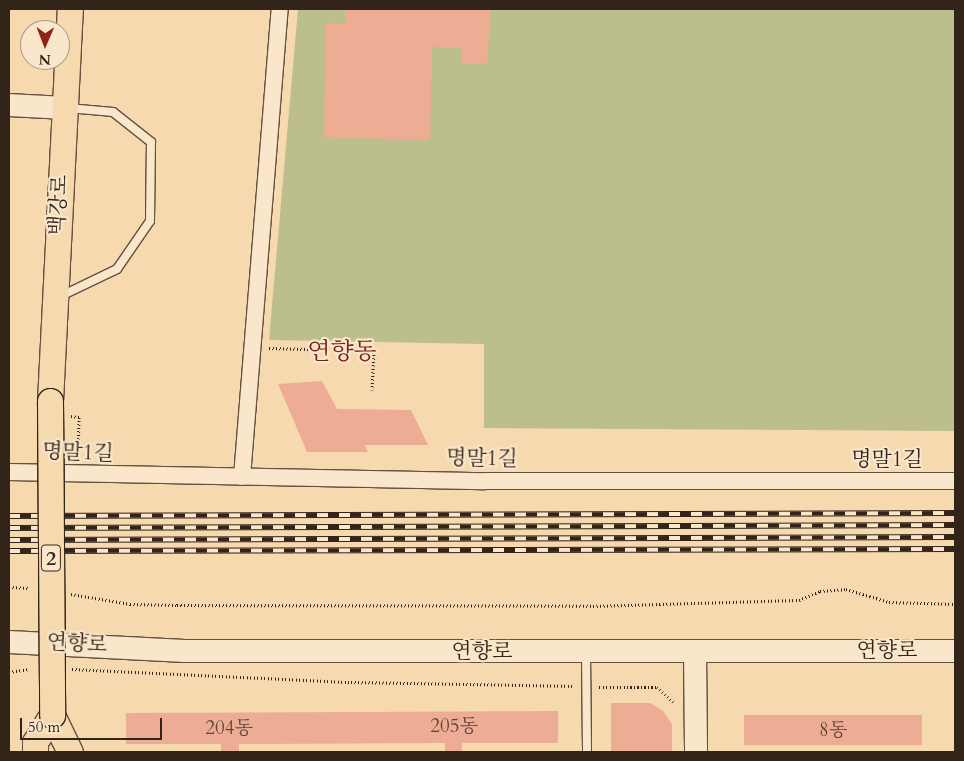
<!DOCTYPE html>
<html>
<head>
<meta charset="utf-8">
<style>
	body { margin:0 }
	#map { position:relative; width:964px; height:761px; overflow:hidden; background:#f6d9af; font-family:Cardo,"Noto Serif KR",serif }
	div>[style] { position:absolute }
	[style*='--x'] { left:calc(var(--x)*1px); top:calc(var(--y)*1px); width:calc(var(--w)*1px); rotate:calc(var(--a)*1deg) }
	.green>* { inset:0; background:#bcbf8b }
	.building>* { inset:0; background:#edac94; transform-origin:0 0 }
	.path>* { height:3px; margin-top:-1.5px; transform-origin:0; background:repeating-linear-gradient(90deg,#322419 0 1px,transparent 0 3.5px) }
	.roads { filter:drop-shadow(1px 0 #63513e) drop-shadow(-1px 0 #63513e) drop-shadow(0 1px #63513e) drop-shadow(0 -1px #63513e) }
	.lane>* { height:8px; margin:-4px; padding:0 4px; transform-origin:4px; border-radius:4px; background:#f9e6cb }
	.street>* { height:16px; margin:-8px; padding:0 8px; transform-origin:8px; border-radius:8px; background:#f9e6cb }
	.secondary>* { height:22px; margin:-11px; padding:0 11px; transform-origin:11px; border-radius:11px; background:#f9e6cb }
	.primary>* { height:25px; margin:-12.5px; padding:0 12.5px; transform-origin:12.5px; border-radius:12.5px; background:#f6d9af }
	.rail>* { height:5.5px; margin-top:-2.75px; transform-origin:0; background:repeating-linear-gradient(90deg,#f9e6cb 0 11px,#322419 0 22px); box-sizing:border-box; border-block:1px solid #322419 }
	.bridges { filter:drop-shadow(1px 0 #322419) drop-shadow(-1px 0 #322419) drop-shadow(0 1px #322419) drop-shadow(0 -1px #322419) }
	.primary-bridge>* { height:25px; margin:-12.5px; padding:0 12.5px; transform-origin:12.5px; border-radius:12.5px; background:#f6d9af }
	span { translate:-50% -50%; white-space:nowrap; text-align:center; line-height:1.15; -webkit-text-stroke:4.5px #f9e6cb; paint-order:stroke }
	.number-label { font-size:19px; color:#614638 }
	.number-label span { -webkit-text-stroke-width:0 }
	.shield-label span { padding:1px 4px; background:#f9e6cb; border:1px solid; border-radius:4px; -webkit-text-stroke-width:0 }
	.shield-label { font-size:20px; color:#322419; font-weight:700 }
	.street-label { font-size:21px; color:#322419 }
	.quarter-label { font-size:24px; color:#7a1f14 }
	.frame { position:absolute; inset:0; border:10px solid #322419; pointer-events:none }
	.north { position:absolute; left:20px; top:20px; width:50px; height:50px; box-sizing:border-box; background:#f9e6cb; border:1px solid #a99884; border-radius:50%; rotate:181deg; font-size:14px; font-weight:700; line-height:20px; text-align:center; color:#322419 }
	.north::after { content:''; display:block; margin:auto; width:18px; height:22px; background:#8f2418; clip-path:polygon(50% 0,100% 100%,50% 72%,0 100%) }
	.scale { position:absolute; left:20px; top:718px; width:142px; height:22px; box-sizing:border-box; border:2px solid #322419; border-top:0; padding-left:6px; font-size:15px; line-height:18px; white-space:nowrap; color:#322419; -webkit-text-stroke:4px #f9e6cb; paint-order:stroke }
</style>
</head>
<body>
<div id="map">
	<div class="green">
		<i style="clip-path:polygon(298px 9px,955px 9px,955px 431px,484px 428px,484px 344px,269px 340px)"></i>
	</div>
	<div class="building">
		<i style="clip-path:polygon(345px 9px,491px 9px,487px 64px,462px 64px,462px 48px,432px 47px,430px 140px,324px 137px,326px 23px,345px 24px)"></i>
		<i style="clip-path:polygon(322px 381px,337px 409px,411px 410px,428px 445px,365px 445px,368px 452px,307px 452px,278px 384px)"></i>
		<i style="clip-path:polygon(611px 703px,650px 703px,663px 711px,672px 724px,672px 752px,611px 752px)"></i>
		<i style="clip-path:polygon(558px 711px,558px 743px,462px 743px,462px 752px,445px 752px,445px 743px,239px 744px,239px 752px,221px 752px,221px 744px,126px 744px,126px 713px)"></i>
		<i style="left:744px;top:715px;width:178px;height:30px"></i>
	</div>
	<div class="path">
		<i style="--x:269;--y:348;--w:105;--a:1.6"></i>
		<i style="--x:374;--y:351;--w:39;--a:93"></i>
		<i style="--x:71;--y:416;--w:8;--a:7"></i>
		<i style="--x:79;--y:417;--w:40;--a:91.4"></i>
		<i style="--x:9;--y:587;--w:21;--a:3"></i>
		<i style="--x:71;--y:594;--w:60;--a:9.6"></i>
		<i style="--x:130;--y:604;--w:47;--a:1.2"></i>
		<i style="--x:177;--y:605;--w:416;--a:0.1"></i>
		<i style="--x:593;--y:606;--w:206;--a:-1.7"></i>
		<i style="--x:799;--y:600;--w:23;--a:-23"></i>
		<i style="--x:820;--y:591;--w:26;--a:-4"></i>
		<i style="--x:846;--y:589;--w:45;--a:16.8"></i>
		<i style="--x:889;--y:602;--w:66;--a:1.7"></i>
		<i style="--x:72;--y:669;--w:279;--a:2.7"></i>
		<i style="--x:351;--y:682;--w:224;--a:1"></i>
		<i style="--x:9;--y:672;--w:21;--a:-8"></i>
		<i style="--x:599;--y:687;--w:58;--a:0"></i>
		<i style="--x:657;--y:687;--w:22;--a:43"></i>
	</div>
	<div class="roads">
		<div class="lane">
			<i style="--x:61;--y:296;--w:62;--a:-25.7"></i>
			<i style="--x:117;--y:269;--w:58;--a:-55.5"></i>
			<i style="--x:150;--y:221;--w:79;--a:-89.3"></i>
			<i style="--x:151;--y:142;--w:48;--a:-141.7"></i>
			<i style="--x:113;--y:112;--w:45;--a:-174.9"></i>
			<i style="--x:586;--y:654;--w:98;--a:89.4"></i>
		</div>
		<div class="street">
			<i style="--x:9;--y:472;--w:476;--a:1.1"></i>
			<i style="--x:485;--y:481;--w:470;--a:0"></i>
			<i style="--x:242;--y:477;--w:470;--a:-85.4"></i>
		</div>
		<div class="secondary">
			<i style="--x:9;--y:105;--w:55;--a:3.1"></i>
			<i style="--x:9;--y:642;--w:176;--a:2.9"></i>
			<i style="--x:185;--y:651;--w:770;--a:0"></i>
			<i style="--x:695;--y:652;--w:100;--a:89.4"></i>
		</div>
		<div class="primary">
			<i style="--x:50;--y:401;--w:393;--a:-87.1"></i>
			<i style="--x:35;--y:752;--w:10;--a:-90"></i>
			<i style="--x:35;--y:742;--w:32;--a:-58"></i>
			<i style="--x:52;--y:715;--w:41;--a:64.1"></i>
		</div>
	</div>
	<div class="rail">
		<i style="--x:9;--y:516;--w:946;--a:-0.18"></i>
		<i style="--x:9;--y:528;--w:946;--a:-0.18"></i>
		<i style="--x:9;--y:540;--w:946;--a:-0.18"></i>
		<i style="--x:9;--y:551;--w:946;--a:-0.12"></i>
	</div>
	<div class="bridges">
		<div class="primary-bridge">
			<i style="--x:50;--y:401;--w:314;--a:89.6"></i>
		</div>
	</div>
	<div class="number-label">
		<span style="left:454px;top:727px">205동</span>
		<span style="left:229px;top:729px">204동</span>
		<span style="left:833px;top:731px">8동</span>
	</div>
	<div class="shield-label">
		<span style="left:51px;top:558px">2</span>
	</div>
	<div class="street-label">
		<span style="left:59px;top:205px;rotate:-87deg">백강로</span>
		<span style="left:78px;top:453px;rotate:2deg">명말1길</span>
		<span style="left:482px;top:459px;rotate:1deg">명말1길</span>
		<span style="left:887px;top:460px">명말1길</span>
		<span style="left:77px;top:644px;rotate:3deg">연향로</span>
		<span style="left:887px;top:651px">연향로</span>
		<span style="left:482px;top:652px">연향로</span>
	</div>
	<div class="quarter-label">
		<span style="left:342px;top:352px">연향동</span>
	</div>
	<div class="frame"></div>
	<div class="north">N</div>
	<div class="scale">50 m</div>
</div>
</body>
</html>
